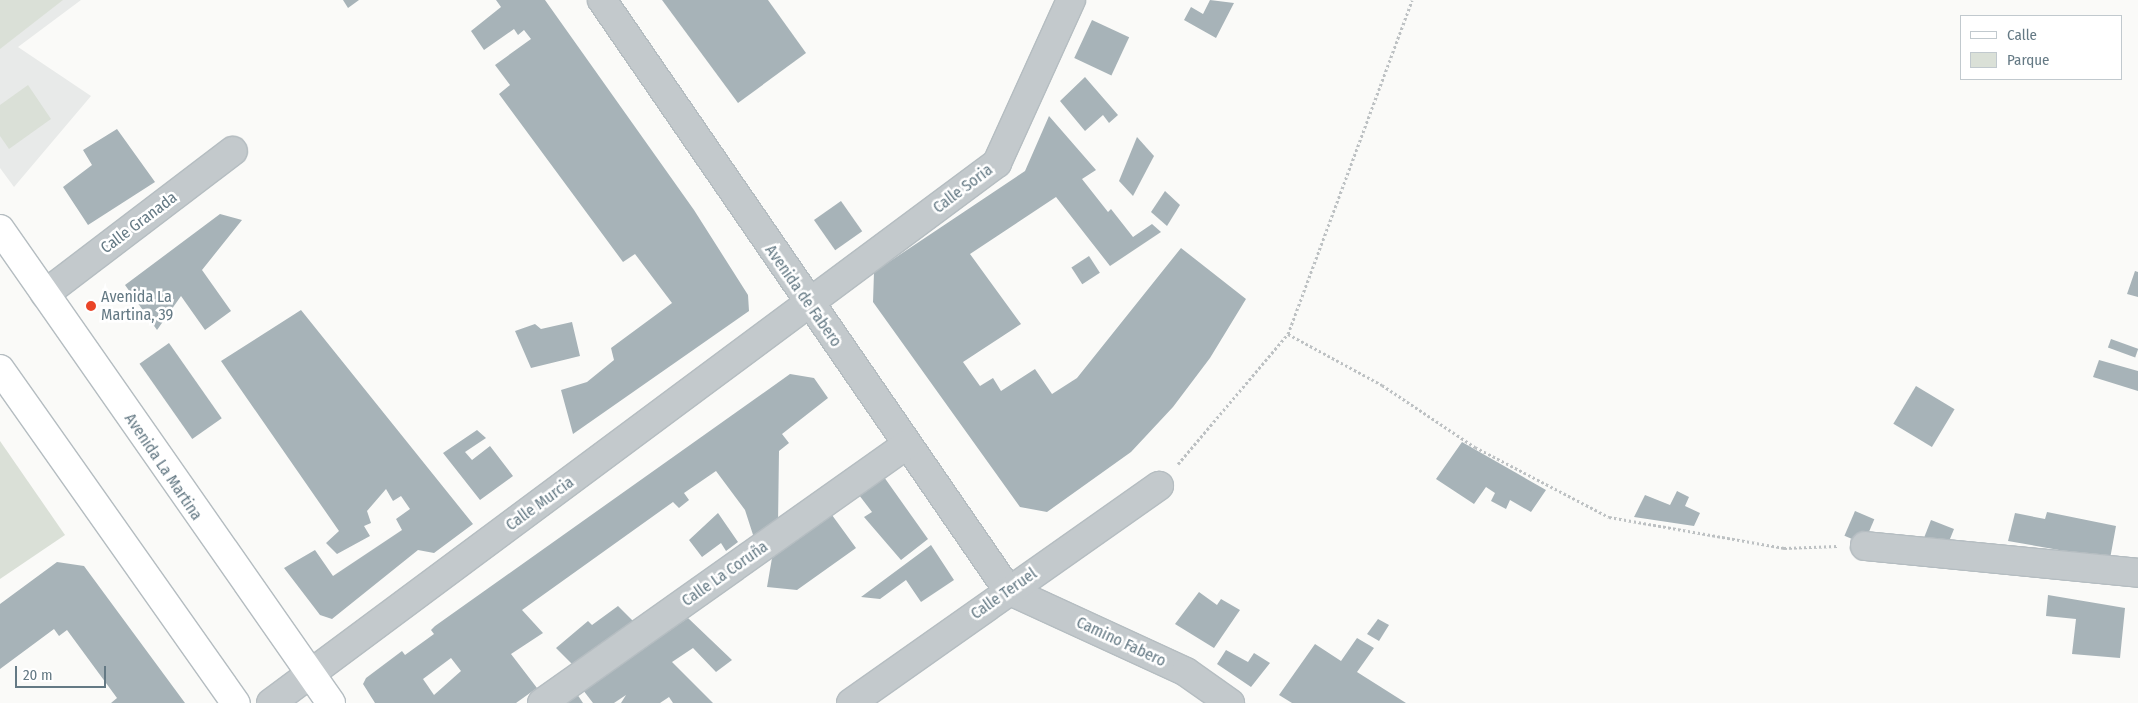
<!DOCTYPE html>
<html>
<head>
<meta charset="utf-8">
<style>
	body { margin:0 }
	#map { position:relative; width:2138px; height:703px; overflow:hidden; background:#fafaf8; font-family:"Fira Sans Condensed",sans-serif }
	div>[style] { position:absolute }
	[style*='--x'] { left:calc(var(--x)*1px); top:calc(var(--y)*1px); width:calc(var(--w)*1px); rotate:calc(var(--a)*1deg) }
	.built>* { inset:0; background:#e8eae9 }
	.green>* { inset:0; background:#dae0d7 }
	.building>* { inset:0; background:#a7b3b8; transform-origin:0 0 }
	.path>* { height:3px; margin-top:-1.5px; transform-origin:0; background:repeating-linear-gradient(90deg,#bdc1c3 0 2.5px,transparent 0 5px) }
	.roads { filter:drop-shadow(1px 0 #b5bdc1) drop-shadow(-1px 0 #b5bdc1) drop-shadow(0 1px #b5bdc1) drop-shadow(0 -1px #b5bdc1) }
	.street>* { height:28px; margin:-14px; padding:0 14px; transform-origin:14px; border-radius:14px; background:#c3c9cc }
	.secondary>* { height:28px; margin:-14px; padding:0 14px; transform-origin:14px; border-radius:14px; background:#fff }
	.dots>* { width:14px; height:14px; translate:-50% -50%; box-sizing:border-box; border:2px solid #fff; border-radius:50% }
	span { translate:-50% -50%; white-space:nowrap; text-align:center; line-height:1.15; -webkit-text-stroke:5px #fff; paint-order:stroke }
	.street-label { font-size:16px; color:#647984 }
	.poi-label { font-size:16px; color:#647984 }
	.left { translate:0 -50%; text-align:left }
	.legend { position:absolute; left:1960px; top:15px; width:162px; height:65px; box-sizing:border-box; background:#fff; border:1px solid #c1c9ce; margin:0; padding:6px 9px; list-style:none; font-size:15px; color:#647984 }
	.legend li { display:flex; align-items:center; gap:10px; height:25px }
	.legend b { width:25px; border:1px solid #c1c9ce }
	.scale { position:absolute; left:15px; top:666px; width:91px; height:22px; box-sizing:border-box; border:2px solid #647984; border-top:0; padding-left:6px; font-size:15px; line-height:18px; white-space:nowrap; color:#647984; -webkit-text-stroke:4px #fff; paint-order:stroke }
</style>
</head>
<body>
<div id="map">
	<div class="built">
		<i style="clip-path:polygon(0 0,81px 0,18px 47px,91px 96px,14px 187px,0 168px)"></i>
	</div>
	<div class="green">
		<i style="clip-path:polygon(0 0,63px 0,0 49px)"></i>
		<i style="clip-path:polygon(28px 85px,51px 119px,9px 149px,0 136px,0 105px)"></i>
		<i style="clip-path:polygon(0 441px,65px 535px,0 579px)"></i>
	</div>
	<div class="building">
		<i style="clip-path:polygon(343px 0,359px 0,348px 8px)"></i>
		<i style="clip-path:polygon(496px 0,545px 0,694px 210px,748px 295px,749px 311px,573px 434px,561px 390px,587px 382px,614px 360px,611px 348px,672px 303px,635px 254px,623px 262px,499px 94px,510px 85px,495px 65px,531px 39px,524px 30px,518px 35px,514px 29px,484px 50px,471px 31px,501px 7px)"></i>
		<i style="clip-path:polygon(662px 0,768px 0,806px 53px,738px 103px)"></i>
		<i style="clip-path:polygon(1210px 0,1234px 3px,1216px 38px,1184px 20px,1191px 7px,1203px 14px)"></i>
		<i style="left:1092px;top:20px;width:41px;height:42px;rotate:25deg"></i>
		<i style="clip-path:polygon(1085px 77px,1118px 115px,1109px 123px,1103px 115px,1085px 131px,1060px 101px)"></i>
		<i style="clip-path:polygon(1049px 116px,1096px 170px,1082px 179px,1108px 212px,1111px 209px,1133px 237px,1152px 224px,1161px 232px,1110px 266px,1056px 197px,970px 254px,1021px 324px,963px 362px,980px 386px,993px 378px,1001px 391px,1035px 369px,1052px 394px,1077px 378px,1181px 248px,1246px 299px,1210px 358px,1173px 407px,1131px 452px,1047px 512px,1020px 507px,873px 302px,874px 272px,1025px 171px)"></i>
		<i style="clip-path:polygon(117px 129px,155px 182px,88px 225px,63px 187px,92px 165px,83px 150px)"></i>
		<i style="clip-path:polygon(1137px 137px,1154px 156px,1133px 196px,1119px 181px)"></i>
		<i style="clip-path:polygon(1165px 191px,1180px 205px,1167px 226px,1151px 212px)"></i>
		<i style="left:841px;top:201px;width:37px;height:33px;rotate:55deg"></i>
		<i style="clip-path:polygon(220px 214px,242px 220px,202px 270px,231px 311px,205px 330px,181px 296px,157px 330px,125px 285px)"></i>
		<i style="left:1089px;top:256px;width:20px;height:21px;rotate:57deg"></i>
		<i style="clip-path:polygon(2135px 271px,2138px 272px,2138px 297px,2127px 294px)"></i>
		<i style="clip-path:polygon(301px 310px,473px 524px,434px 553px,418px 550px,332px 619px,320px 615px,284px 568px,315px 550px,333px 576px,402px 530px,396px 519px,410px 509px,401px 496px,393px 501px,386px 489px,367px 511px,371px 523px,364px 526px,370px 536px,337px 554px,326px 543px,339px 531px,221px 361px)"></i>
		<i style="clip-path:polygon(572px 322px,580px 356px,531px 368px,515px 331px,535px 324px,541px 329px)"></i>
		<i style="left:2111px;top:339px;width:29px;height:9px;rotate:20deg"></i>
		<i style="left:169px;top:343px;width:92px;height:36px;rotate:55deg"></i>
		<i style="clip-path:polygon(2099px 360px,2138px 371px,2138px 391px,2093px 377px)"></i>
		<i style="clip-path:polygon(evenodd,790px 374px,814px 378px,828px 398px,782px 434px,789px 443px,779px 451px,778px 524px,755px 541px,745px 510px,716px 471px,684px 493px,689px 500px,679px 508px,673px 502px,522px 610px,543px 633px,511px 654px,537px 688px,516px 703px,375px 703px,363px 684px,366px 678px,402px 651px,405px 655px,434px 634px,431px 630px,435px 626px,790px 374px,451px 658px,461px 671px,434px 695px,423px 679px,451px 658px)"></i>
		<i style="left:1916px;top:386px;width:45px;height:44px;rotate:31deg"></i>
		<i style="clip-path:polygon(477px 430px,486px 438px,465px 452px,472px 460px,490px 446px,513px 476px,480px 500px,443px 453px)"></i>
		<i style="clip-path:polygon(1462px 442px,1546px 490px,1531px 512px,1510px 500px,1506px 509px,1491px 501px,1495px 493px,1486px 487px,1474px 504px,1436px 479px)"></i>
		<i style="clip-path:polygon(884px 477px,928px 539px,901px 560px,864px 517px,872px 512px,859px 495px)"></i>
		<i style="clip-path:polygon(1677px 491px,1689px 497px,1685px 506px,1700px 513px,1694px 526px,1634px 517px,1645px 495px,1670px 505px)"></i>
		<i style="left:1855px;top:511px;width:21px;height:27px;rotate:23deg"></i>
		<i style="clip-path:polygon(2047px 512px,2116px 526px,2110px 559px,2008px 541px,2015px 513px,2045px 519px)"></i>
		<i style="clip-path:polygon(718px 513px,738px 542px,726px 551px,721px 543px,702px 557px,689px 540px)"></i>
		<i style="clip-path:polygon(832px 515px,856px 548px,797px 590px,767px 587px,772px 558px,803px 535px,801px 532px)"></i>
		<i style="clip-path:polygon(1931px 520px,1954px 529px,1946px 549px,1920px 548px)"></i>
		<i style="clip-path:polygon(931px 545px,954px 580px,921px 602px,906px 580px,880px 599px,861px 597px)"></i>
		<i style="clip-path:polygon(57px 562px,84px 566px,185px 703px,111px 703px,117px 698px,67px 630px,59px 636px,54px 629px,0 669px,0 604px)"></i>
		<i style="clip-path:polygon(1199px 592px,1217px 605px,1221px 599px,1240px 610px,1214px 648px,1175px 624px)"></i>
		<i style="clip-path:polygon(2048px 595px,2125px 608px,2120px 658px,2072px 654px,2076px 619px,2046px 616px)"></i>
		<i style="clip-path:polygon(618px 606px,637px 625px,576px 668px,556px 648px,588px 621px,592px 625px)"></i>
		<i style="clip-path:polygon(688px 618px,732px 660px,716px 672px,693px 648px,672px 662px,713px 703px,673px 703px,669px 697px,660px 703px,621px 703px,626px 695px,614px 703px,593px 703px,583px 690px)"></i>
		<i style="clip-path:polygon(1378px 619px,1389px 625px,1379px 641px,1367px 634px)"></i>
		<i style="clip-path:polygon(1357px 638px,1374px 648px,1357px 672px,1406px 703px,1292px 703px,1279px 695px,1315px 644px,1341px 661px)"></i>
		<i style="clip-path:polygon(1226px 650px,1248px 662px,1254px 653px,1270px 663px,1251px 687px,1217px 664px)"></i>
		<i style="clip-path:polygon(577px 694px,583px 703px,564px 703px)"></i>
	</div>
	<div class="path">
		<i style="--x:1288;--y:334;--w:107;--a:28.5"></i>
		<i style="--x:1382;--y:385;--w:112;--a:33.7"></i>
		<i style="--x:1475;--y:447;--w:151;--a:27.6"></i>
		<i style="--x:1609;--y:517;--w:178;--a:10"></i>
		<i style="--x:1784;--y:548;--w:53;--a:-2.2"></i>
		<i style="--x:1178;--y:464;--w:170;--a:-49.8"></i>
		<i style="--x:1288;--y:334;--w:356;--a:-69.6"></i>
	</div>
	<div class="roads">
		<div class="street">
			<i style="--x:602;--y:0;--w:716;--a:55.47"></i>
			<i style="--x:1008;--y:590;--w:196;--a:24.7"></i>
			<i style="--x:1186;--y:672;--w:54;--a:35.2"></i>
			<i style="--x:45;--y:294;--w:236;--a:-37.3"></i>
			<i style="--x:1865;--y:546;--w:274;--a:5.6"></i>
			<i style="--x:271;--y:703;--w:905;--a:-36.64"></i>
			<i style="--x:997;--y:163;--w:179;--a:-65.6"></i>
			<i style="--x:542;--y:703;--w:447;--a:-35.3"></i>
			<i style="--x:851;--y:703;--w:377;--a:-35.2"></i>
		</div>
		<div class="secondary">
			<i style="--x:0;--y:229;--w:578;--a:55.07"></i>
			<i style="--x:0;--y:369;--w:409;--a:54.8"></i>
		</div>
	</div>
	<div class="dots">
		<i style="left:91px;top:306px;background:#ea4528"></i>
	</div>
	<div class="street-label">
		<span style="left:963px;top:189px;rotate:-37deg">Calle Soria</span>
		<span style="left:139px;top:223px;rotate:-37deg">Calle Granada</span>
		<span style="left:803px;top:296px;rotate:55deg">Avenida de Fabero</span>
		<span style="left:163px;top:467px;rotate:56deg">Avenida La Martina</span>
		<span style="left:540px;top:504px;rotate:-36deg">Calle Murcia</span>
		<span style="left:725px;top:574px;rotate:-35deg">Calle La Coruña</span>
		<span style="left:1004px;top:594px;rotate:-35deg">Calle Teruel</span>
		<span style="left:1121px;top:642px;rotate:25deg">Camino Fabero</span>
	</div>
	<div class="poi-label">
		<span class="left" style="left:101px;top:306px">Avenida La<br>Martina, 39</span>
	</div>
	<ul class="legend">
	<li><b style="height:6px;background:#fff"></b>Calle</li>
	<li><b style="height:14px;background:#dae0d7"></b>Parque</li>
	</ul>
	<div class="scale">20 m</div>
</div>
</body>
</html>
